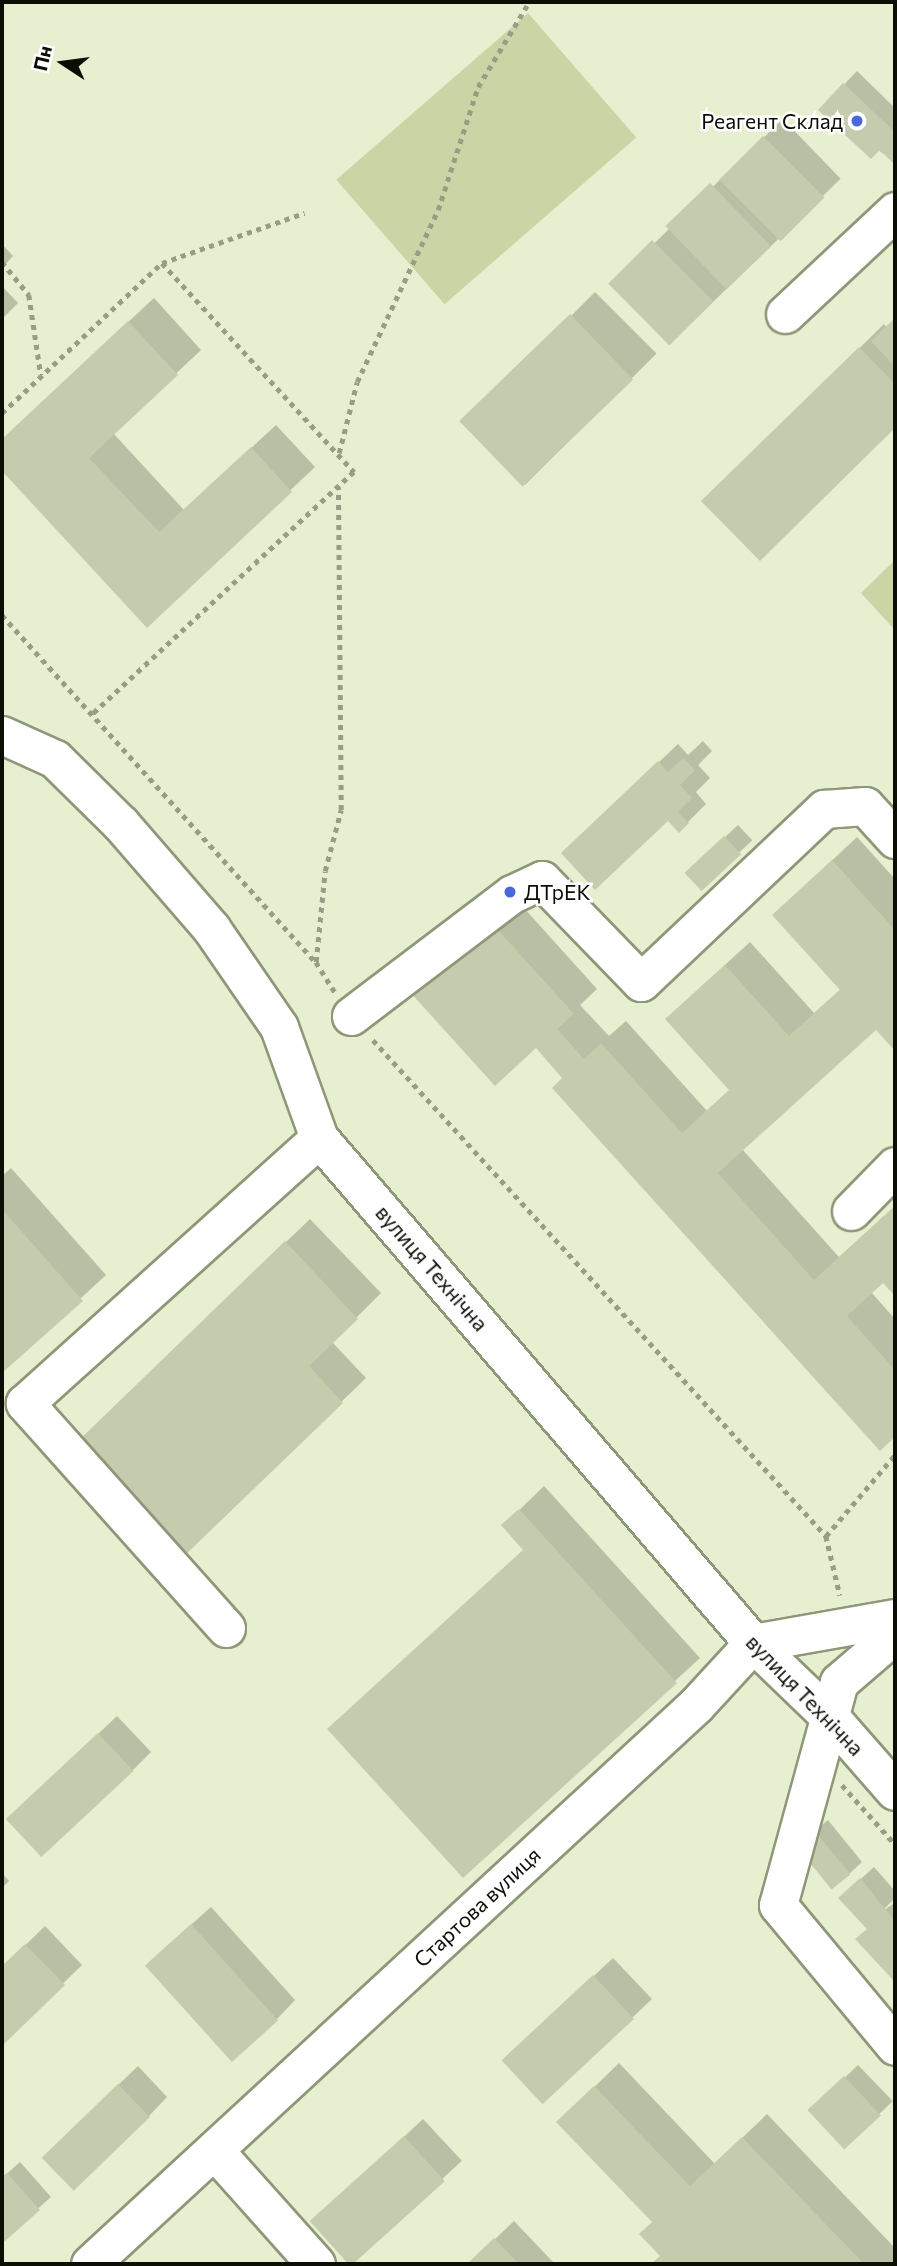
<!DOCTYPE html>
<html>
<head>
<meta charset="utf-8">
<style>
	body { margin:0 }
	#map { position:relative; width:897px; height:2266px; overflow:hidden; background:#e6efcf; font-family:Commissioner,sans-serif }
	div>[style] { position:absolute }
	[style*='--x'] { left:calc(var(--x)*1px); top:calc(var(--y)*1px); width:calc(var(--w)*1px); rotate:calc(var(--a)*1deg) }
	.green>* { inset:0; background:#c9d5a5; transform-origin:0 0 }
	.shadow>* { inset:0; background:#0003; transform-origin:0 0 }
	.building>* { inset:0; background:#c4ccad; transform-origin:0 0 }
	.path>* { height:4.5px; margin-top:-2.25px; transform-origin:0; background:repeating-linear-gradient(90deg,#979e86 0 5px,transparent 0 10px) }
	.roads { filter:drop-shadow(2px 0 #8f9779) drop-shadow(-2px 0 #8f9779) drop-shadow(0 2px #8f9779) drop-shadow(0 -2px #8f9779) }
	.minor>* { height:37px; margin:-18.5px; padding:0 18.5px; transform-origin:18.5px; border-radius:18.5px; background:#fff }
	.dots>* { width:19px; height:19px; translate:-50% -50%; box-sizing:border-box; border:4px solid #fff; border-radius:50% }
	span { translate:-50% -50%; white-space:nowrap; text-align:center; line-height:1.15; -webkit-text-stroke:5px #fff; paint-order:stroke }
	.poi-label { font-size:21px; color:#0b0e04 }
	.right { translate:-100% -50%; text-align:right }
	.left { translate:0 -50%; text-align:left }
	.street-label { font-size:21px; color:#0b0e04 }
	.frame { position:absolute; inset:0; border:4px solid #0b0e04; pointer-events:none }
	.north { position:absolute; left:28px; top:28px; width:70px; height:70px; -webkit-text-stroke:5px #fff; paint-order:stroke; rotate:283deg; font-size:19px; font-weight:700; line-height:28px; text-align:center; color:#0b0e04 }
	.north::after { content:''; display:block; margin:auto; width:24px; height:32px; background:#0b0e04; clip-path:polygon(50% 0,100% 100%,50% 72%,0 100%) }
</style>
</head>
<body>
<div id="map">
	<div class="green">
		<i style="left:528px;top:13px;width:165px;height:254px;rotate:49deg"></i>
		<i style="clip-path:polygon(895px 560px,895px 630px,861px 593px)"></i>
	</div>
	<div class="shadow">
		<i style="clip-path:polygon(857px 71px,895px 108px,895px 162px,821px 109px)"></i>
		<i style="left:783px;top:119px;width:83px;height:239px;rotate:46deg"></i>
		<i style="clip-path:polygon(2px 244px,13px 256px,2px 268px)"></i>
		<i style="clip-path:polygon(2px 286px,18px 303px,2px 319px)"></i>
		<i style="left:595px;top:292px;width:87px;height:186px;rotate:45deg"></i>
		<i style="clip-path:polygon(154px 298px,201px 350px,113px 433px,184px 510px,276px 425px,315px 467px,147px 625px,2px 469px,2px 440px)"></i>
		<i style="clip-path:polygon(895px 320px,895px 426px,760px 558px,704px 501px,884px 324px,887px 328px)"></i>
		<i style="clip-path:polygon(703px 741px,712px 751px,698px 765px,710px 778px,696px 792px,706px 804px,679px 831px,668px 819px,582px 835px,678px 744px,688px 755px)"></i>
		<i style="left:738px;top:825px;width:21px;height:70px;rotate:47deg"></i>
		<i style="clip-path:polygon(857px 837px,895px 879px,895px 1049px,876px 1027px,742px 1149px,839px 1257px,895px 1206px,895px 1293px,883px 1281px,871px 1292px,895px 1319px,895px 1434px,880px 1449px,536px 1046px,413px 992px,514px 897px,597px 989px,580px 1005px,609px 1036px,626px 1021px,707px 1111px,731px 1089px,692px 995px,750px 942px,814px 1013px,841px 989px,774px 915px)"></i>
		<i style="clip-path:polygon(11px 1168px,106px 1275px,2px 1371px,2px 1176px)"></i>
		<i style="clip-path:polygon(310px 1219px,381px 1293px,332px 1342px,366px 1378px,182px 1556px,100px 1421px)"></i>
		<i style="clip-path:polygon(544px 1486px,700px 1658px,463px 1876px,524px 1549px,503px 1526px)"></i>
		<i style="clip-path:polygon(117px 1716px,151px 1752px,133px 1770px,28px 1801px)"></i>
		<i style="clip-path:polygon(828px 1820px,862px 1862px,849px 1874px,811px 1834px)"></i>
		<i style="clip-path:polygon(874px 1867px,895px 1891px,895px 1898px,882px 1911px,895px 1903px,895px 1979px,858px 1939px,881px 1916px,853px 1886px)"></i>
		<i style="clip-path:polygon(2px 1873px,9px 1881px,2px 1888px)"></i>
		<i style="clip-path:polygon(211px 1907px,295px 2000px,277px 2019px,166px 1947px)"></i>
		<i style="clip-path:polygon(45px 1926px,82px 1965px,2px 2043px,2px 1968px)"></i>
		<i style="clip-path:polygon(613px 1958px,652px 1999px,543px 2102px,523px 2042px)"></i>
		<i style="clip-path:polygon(619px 2063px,715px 2164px,767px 2114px,895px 2248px,895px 2264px,653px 2264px,662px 2256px,654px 2222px,583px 2098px)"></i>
		<i style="left:858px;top:2065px;width:50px;height:66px;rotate:46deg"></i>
		<i style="clip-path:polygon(138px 2066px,167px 2097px,149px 2116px,62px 2139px)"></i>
		<i style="left:423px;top:2119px;width:57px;height:152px;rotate:47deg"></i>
		<i style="clip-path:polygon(20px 2162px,51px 2197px,4px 2239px,2px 2178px)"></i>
		<i style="clip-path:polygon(514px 2221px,555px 2264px,469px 2264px)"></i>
	</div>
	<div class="building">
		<i style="clip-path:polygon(843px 83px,895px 132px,895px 165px,880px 150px,871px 159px,818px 110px)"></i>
		<i style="left:763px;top:136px;width:87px;height:62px;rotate:45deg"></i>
		<i style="left:710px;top:183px;width:88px;height:62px;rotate:46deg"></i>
		<i style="left:652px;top:240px;width:87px;height:62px;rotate:45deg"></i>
		<i style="left:570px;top:314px;width:91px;height:154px;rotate:46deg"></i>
		<i style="clip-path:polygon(895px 318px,895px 367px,871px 341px)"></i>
		<i style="clip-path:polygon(128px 321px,178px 375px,89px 458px,159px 532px,251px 447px,292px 492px,147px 628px,2px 471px,2px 439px)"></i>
		<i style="clip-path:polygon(859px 347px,895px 384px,895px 428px,760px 561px,701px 501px)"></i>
		<i style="clip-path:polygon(683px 758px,695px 770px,680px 785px,692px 798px,678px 812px,689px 823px,679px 833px,668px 821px,595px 890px,561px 853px,658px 761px,668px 772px)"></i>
		<i style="left:724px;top:836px;width:25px;height:54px;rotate:47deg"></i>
		<i style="clip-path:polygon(832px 860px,895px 930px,895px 1051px,876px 1030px,718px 1173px,814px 1280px,895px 1206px,895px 1296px,883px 1283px,847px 1316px,895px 1370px,895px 1437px,880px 1451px,552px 1088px,562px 1078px,536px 1048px,495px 1086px,410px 992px,489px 920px,574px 1014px,557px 1029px,584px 1059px,601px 1043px,682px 1133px,729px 1090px,665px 1019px,725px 965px,789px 1036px,840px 990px,772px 915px)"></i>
		<i style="clip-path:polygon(2px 1209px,83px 1301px,2px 1373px)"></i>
		<i style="clip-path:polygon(285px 1241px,358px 1319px,309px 1366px,343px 1403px,182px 1558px,74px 1445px)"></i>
		<i style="clip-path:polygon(519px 1509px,677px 1683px,463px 1878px,327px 1729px,523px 1550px,501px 1525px)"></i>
		<i style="left:98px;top:1733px;width:52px;height:126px;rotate:47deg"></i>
		<i style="left:815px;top:1831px;width:56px;height:24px;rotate:51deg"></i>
		<i style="clip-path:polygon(860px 1878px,895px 1921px,895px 1982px,855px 1939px,867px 1929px,838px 1898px)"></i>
		<i style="left:191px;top:1924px;width:130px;height:62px;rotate:48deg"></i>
		<i style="clip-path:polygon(25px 1944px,65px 1985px,2px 2046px,2px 1966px)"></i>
		<i style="left:593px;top:1975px;width:60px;height:125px;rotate:47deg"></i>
		<i style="left:844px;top:2076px;width:54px;height:50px;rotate:47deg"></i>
		<i style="left:118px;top:2084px;width:46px;height:106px;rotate:46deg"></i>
		<i style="clip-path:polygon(594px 2086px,690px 2186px,742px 2137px,864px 2264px,651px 2264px,660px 2256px,639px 2234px,652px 2222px,556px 2122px)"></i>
		<i style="left:404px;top:2136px;width:61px;height:127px;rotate:48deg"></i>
		<i style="clip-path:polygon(7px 2173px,40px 2210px,4px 2242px,2px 2177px)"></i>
		<i style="clip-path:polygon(494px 2238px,519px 2264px,467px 2264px)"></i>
	</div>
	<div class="path">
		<i style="--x:2;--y:262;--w:43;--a:50.7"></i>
		<i style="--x:29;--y:295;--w:81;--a:81.5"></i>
		<i style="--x:162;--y:263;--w:151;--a:-19.4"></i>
		<i style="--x:2;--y:413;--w:219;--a:-43.2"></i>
		<i style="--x:162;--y:263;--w:284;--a:47.4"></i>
		<i style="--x:354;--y:472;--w:357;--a:137.2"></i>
		<i style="--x:339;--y:453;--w:73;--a:-75.8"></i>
		<i style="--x:357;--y:382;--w:190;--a:-64.8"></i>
		<i style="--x:438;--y:210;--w:129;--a:-72"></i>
		<i style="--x:478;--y:87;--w:99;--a:-59"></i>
		<i style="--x:2;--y:615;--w:468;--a:47.9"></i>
		<i style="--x:316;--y:962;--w:36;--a:58"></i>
		<i style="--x:316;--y:962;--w:91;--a:-84.4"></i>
		<i style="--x:325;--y:871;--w:63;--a:-75.3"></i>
		<i style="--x:341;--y:810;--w:323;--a:-90.5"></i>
		<i style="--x:373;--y:1040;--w:672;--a:47.59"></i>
		<i style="--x:826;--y:1536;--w:61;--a:76.7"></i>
		<i style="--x:826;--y:1536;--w:106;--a:-49.6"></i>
		<i style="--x:842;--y:1785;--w:79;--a:48.1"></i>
	</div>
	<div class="roads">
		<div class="minor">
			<i style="--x:785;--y:314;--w:151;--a:-43.1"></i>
			<i style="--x:2;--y:735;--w:58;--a:24.4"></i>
			<i style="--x:55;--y:759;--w:93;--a:44.6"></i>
			<i style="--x:121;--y:824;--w:138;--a:49.1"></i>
			<i style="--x:211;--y:928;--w:120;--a:55.5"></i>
			<i style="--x:279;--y:1027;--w:118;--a:70.2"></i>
			<i style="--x:319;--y:1138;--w:666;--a:49.32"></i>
			<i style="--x:753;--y:1643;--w:108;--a:43.9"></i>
			<i style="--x:831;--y:1718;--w:97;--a:48.8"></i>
			<i style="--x:351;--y:1016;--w:202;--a:-37.2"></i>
			<i style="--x:512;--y:894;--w:33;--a:-25"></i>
			<i style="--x:542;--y:880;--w:142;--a:45.9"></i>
			<i style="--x:641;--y:982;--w:252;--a:-43.4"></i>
			<i style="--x:824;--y:809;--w:41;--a:-4.2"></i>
			<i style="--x:865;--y:806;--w:45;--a:47.7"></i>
			<i style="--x:851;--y:1211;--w:63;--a:-45.6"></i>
			<i style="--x:226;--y:1628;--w:302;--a:-131.8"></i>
			<i style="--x:25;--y:1403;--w:396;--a:-42"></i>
			<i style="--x:895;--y:1634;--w:74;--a:139.4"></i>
			<i style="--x:839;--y:1682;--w:231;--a:105.3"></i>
			<i style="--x:778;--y:1905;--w:183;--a:50.3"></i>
			<i style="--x:214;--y:2150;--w:153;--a:48.2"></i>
			<i style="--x:90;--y:2264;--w:824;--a:-42.69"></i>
			<i style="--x:696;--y:1705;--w:84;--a:-47.4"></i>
			<i style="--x:753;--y:1643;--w:144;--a:-10"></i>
		</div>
	</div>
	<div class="dots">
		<i style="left:857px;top:121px;background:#4a67db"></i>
		<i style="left:510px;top:892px;background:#4a67db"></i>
	</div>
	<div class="poi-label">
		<span class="right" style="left:843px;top:121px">Реагент Склад</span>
		<span class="left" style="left:524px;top:892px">ДТрЕК</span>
	</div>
	<div class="street-label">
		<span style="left:432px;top:1268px;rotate:49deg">вулиця Технічна</span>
		<span style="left:805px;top:1695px;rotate:46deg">вулиця Технічна</span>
		<span style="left:477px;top:1907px;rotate:-43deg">Стартова вулиця</span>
	</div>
	<div class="frame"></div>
	<div class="north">Пн</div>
</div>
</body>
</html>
